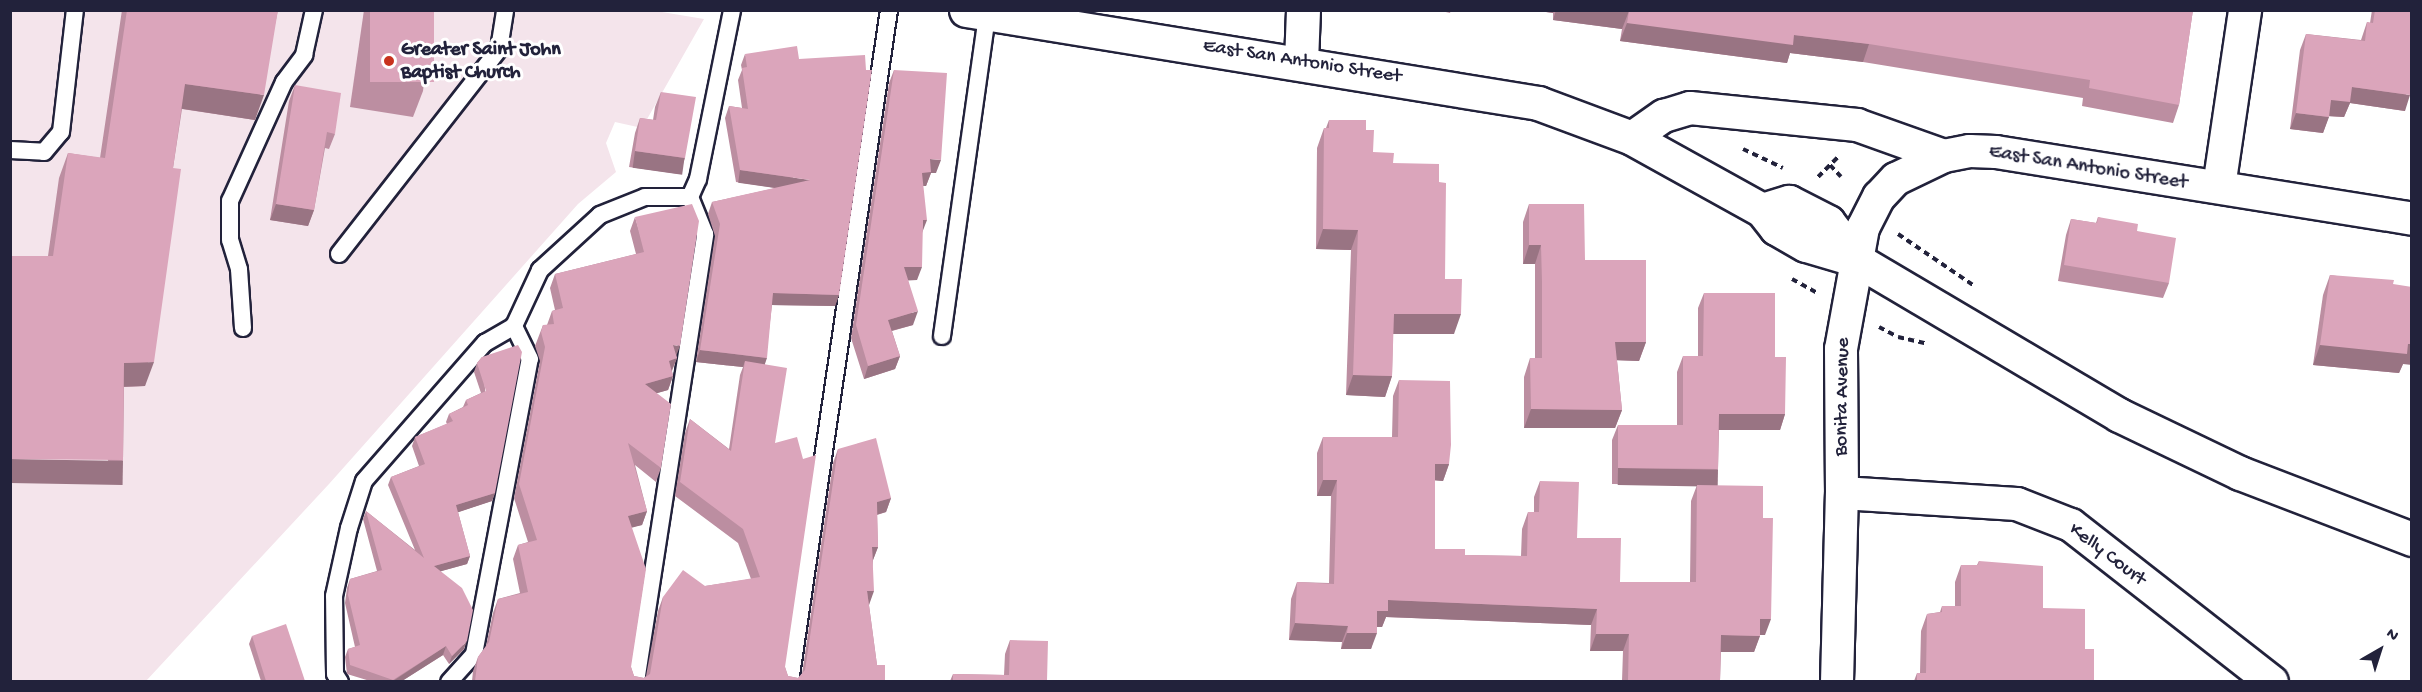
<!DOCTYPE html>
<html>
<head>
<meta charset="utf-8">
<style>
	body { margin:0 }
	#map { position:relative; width:2422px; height:692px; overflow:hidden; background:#fff; font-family:"Gochi Hand",sans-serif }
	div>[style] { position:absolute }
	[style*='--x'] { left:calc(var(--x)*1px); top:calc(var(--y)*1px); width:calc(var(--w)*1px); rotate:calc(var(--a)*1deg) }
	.built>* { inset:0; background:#f4e4eb }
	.path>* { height:4px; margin-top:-2px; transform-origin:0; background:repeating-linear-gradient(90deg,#22223b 0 6px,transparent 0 10.5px) }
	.roads { filter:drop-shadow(2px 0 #22223b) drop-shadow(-2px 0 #22223b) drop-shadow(0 2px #22223b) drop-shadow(0 -2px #22223b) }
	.service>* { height:16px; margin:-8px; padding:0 8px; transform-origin:8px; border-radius:8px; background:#fff }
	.minor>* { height:32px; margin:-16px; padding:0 16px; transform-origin:16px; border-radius:16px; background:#fff }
	.tertiary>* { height:33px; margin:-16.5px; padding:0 16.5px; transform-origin:16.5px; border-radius:16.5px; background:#fff }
	.wall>* { inset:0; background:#bc8ea1 }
	.shaded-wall>* { inset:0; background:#997483; transform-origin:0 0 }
	.building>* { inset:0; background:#dba5bb; transform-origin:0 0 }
	.dots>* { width:16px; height:16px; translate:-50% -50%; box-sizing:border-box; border:3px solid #fff; border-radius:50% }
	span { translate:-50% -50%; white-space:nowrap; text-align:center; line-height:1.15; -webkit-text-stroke:6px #fff; paint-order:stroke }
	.poi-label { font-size:20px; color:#22223b; font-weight:700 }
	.left { translate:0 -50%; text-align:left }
	.street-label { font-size:20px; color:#22223b }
	.frame { position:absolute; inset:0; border:12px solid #22223b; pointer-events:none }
	.north { position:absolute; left:2350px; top:620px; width:60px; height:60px; -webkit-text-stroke:4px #fff; paint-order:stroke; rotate:39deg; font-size:16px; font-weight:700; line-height:24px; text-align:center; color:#22223b }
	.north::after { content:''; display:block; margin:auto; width:21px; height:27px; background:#22223b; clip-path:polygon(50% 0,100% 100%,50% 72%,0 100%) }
</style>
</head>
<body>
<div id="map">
	<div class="built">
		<i style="clip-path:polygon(650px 10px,704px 19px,642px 128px,615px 122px,606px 143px,616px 172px,578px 204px,329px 484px,146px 681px,11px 682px,10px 11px)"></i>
	</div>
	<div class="path">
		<i style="--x:1743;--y:149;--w:44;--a:25.4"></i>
		<i style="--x:1830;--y:165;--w:16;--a:47"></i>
		<i style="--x:1818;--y:177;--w:30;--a:-45"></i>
		<i style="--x:1898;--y:234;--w:94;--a:34.2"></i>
		<i style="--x:1792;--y:279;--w:29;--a:29"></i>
		<i style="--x:1879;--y:327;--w:21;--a:28"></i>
		<i style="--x:1898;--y:337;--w:28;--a:13"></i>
	</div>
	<div class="roads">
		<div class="service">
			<i style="--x:10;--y:150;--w:34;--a:3"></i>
			<i style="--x:44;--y:152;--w:26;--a:-50"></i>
			<i style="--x:61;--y:132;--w:123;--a:-83.5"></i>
			<i style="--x:339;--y:254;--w:260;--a:-52"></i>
			<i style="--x:499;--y:49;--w:39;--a:-81"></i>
			<i style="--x:243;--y:328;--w:59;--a:-93.9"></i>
			<i style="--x:239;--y:269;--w:30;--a:-107"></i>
			<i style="--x:230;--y:240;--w:39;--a:-90"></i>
			<i style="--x:230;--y:201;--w:131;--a:-65.6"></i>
			<i style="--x:284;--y:82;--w:34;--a:-53"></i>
			<i style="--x:304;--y:55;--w:46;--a:-77.5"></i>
			<i style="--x:942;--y:336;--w:325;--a:-82"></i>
			<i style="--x:340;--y:682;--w:9;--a:-122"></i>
			<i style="--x:335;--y:674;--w:78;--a:-90.7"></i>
			<i style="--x:334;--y:596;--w:70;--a:-77.6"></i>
			<i style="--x:349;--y:528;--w:49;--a:-72.3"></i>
			<i style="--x:364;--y:481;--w:184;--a:-48.8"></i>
			<i style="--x:485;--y:343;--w:34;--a:-30"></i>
			<i style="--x:514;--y:326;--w:62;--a:-65.1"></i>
			<i style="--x:540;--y:270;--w:81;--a:-42.5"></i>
			<i style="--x:600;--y:215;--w:48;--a:-21.8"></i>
			<i style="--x:645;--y:197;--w:45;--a:0"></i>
			<i style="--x:690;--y:197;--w:20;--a:-66"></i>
			<i style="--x:698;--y:179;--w:172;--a:-78.6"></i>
			<i style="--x:449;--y:682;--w:38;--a:-48"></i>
			<i style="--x:474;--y:654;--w:300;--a:-79.3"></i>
			<i style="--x:530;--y:359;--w:37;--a:-116"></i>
			<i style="--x:636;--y:682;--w:453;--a:-81.2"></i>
			<i style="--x:705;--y:234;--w:40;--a:-112"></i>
			<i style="--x:790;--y:682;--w:679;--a:-81.62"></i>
		</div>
		<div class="minor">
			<i style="--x:1632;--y:138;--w:39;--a:-35"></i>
			<i style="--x:1664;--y:116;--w:27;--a:-17"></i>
			<i style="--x:1690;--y:108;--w:168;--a:5.8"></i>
			<i style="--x:1857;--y:125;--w:92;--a:19.6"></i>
			<i style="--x:2219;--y:187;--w:179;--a:-81.6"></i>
			<i style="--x:1842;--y:493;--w:175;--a:3.6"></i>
			<i style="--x:2017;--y:504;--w:58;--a:21.3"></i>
			<i style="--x:2071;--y:525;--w:255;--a:38"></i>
			<i style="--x:1837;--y:682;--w:189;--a:-88.5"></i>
			<i style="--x:1842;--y:493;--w:144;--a:-90.4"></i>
			<i style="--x:1841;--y:349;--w:123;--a:-79.7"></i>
			<i style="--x:1863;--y:228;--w:35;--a:-63"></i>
			<i style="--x:1879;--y:197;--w:25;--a:-47"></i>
			<i style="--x:1896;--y:179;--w:53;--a:-25.6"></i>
			<i style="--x:1944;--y:156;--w:26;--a:-11"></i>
			<i style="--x:1970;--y:151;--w:26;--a:2"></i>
			<i style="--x:1996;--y:152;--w:421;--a:9.1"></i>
		</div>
		<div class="tertiary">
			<i style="--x:966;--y:10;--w:580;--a:9.23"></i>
			<i style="--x:1538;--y:103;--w:100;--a:20.4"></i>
			<i style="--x:1632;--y:138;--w:149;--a:29"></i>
			<i style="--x:1762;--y:210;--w:23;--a:52"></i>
			<i style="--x:1776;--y:228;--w:34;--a:30"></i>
			<i style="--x:1806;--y:245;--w:53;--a:16.4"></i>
			<i style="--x:1857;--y:260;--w:304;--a:30.6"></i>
			<i style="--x:2119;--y:415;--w:134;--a:25.6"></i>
			<i style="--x:2240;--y:473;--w:184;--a:21"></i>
			<i style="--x:1301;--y:62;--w:52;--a:-87.8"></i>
			<i style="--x:1762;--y:210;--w:28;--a:-17"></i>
			<i style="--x:1789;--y:202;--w:44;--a:27.1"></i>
			<i style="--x:1828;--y:222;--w:48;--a:52.7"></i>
		</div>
	</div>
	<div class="wall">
		<i style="clip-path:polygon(122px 10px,278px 10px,255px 120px,182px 109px,173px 168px,145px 386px,124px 387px,123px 460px,115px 484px,48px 256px,59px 178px,68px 153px,100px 158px)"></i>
		<i style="clip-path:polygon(364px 10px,434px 10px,423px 91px,413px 117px,350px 107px)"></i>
		<i style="clip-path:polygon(1437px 10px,1451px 10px,1450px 13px)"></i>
		<i style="clip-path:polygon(1532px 10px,2193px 10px,2179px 105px,2173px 123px,2082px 106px,2083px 98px,1863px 62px,1790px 53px,1787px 63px,1620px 41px,1622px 29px,1553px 20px,1553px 13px)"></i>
		<i style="clip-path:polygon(2372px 10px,2412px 10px,2405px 111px,2350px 103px,2344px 117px,2329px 116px,2323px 133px,2290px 129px,2300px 50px,2306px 34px,2361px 40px,2367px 22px,2370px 23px)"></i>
		<i style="clip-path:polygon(745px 54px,839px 295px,835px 306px,772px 305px,765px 364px,775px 443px,785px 667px,788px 676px,798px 678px,802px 674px,833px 463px,838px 449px,891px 498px,886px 512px,877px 515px,878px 547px,873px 560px,869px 605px,877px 665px,885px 681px,472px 681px,473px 671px,478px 657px,486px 646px,493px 613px,498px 599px,520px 593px,513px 559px,518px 545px,528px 542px,514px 498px,540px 361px,535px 346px,543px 325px,547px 325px,552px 311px,555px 310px,550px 288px,555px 274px,636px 254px,630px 231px,635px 217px,677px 358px,672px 371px,673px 376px,668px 390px,657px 393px,661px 468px,656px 482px,635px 465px,647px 511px,642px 525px,632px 527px,631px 667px,634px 676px,644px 678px,646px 676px,658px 611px,663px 597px,705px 586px,751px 579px,738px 543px,675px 496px,685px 433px,690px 419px,729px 449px,740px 375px,743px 367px,696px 362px,715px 236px,708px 214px,712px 202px,776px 188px,736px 182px,725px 118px,729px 106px,742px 108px,738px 80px,742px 70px,741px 65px)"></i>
		<i style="clip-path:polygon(894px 70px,936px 173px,931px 173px,926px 186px,923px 186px,922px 231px,917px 280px,908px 280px,913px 325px,892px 331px,900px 356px,895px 369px,864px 379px,851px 338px,889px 83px)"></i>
		<i style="clip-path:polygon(295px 85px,335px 134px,329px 149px,325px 148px,314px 210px,308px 226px,270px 220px,289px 101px)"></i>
		<i style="clip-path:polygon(661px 92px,685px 158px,679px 174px,629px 167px,635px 133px,640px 118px,653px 120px,655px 107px)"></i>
		<i style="clip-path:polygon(1329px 120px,1366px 130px,1373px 152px,1393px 163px,1439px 182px,1445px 279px,1454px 334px,1393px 334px,1392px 376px,1385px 397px,1346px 395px,1351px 250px,1316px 249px,1317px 148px,1324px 128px,1326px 128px)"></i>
		<i style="clip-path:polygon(1529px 204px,1585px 260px,1646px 342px,1639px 361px,1617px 360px,1622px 410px,1615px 428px,1524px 428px,1524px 377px,1530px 358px,1535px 358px,1535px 264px,1523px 264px,1523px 222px)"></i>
		<i style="clip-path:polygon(2098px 217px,2137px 231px,2169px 283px,2163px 298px,2058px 281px,2066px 235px,2071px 219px,2096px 223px)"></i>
		<i style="clip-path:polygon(2330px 275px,2393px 284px,2403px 364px,2399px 373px,2313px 365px,2323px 295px)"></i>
		<i style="clip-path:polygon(1704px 293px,1775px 357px,1785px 414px,1780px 430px,1719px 430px,1718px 469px,1712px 485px,1763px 518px,1765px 635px,1760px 635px,1754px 652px,1721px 652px,1720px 681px,1622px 681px,1623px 651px,1590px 651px,1591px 625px,1386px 617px,1382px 627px,1377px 627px,1371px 649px,1341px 649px,1342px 642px,1289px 640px,1291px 599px,1297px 582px,1329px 583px,1331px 496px,1317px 496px,1317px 453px,1323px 437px,1392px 437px,1393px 396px,1399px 380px,1449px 464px,1443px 481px,1435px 480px,1435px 549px,1465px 555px,1521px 556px,1522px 529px,1528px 512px,1534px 512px,1534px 497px,1540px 481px,1577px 538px,1620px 582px,1690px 582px,1691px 501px,1697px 485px,1612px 484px,1612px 440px,1618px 425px,1677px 425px,1677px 372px,1683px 356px,1698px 356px,1698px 308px)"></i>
		<i style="clip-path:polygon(482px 357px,495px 493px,492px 501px,458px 512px,470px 556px,467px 564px,441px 571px,464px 649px,449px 664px,443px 655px,402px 681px,370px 681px,347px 674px,345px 657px,348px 649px,355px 647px,345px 603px,347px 588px,350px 579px,377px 571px,363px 519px,366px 511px,415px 550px,388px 485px,391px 477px,419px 466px,412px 446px,415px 437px,447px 424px,446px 422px,449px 414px,463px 407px,466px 400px,481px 393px,474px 372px,477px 363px)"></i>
		<i style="clip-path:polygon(1979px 561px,2043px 608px,2085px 649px,2094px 681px,1914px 681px,1917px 673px,1920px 673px,1921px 631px,1927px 614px,1940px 612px,1942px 606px,1955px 606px,1955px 582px,1961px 565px,1977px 565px)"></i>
		<i style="clip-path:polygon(252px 636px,305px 681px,261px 681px,249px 644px)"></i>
		<i style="clip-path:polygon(1010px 640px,1047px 681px,950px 681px,953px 674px,1004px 675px,1005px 654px)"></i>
	</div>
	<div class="shaded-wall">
		<i style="clip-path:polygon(1532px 10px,1554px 10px,1553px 13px)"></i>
		<i style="clip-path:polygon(1556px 10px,1629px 11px,1622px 29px,1553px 20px)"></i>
		<i style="clip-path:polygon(1627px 23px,1794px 35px,1869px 44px,1863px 62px,1790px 53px,1787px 63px,1620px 41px)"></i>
		<i style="clip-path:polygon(185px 84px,264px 95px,255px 120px,177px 108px)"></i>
		<i style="clip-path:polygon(2352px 87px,2410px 95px,2405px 111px,2350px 103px,2344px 117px,2326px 116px,2331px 100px)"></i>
		<i style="clip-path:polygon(2296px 113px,2329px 117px,2323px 133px,2290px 129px)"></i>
		<i style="left:635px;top:151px;width:50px;height:17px;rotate:8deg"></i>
		<i style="clip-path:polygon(930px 159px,941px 160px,936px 173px,931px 173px,926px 186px,917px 186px,922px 173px)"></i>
		<i style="left:740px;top:170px;width:71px;height:13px;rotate:8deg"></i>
		<i style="clip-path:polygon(276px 204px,314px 210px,308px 226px,270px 220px)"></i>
		<i style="clip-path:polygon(923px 220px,927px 220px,922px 233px)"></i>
		<i style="clip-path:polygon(1323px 229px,1358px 230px,1351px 250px,1316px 249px)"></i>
		<i style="clip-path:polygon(1529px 245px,1541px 245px,1535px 264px,1523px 264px)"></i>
		<i style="clip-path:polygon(904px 267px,922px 267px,917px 280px,899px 281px)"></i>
		<i style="clip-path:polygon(773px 293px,839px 295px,835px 306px,769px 305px)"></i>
		<i style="clip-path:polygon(918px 311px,913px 325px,883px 333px,888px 320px)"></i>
		<i style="clip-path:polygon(1394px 314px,1461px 314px,1454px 334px,1386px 334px)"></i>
		<i style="clip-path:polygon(1615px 342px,1646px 342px,1639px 361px,1608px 360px)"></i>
		<i style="clip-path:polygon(2408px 344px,2412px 344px,2412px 365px,2403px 364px,2399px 373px,2313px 365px,2320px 345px)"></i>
		<i style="clip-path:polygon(673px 345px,680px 346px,675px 359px,677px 358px,671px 372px,664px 374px)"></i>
		<i style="clip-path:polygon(700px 350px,767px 358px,763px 369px,745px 361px,743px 367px,696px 362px)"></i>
		<i style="clip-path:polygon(900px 356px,895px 369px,864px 379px,868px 366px)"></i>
		<i style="clip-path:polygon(154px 362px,145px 386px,115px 387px,124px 363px)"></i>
		<i style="clip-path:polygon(1353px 375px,1392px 376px,1385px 397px,1346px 395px)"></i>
		<i style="clip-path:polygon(673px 376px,668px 390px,640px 398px,645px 384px)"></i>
		<i style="clip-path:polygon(1531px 409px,1622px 410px,1615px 428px,1524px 428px)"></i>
		<i style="clip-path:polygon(1719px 414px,1785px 414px,1780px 430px,1714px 430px)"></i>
		<i style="left:10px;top:459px;width:113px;height:24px;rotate:1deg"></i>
		<i style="clip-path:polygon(1435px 464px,1449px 464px,1443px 481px,1429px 480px)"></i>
		<i style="left:1618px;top:468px;width:100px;height:17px;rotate:1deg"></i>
		<i style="clip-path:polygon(1323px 480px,1337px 480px,1331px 496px,1317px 496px)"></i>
		<i style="clip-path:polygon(495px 493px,492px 501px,453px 514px,456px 505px)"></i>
		<i style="clip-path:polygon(891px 498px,886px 512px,872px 516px,877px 502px)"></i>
		<i style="clip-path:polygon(647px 511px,642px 525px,623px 530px,628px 516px)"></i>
		<i style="clip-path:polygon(872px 547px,878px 547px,873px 560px)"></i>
		<i style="clip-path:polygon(470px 556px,467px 564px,431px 574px,434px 566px)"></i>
		<i style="clip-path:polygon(867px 591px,874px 591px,869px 605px)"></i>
		<i style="clip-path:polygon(1388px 600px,1597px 609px,1591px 625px,1386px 617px,1382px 627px,1371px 627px,1377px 611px)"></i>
		<i style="clip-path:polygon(1760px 619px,1771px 619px,1765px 635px,1754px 635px)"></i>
		<i style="clip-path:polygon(1295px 623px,1348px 626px,1342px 642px,1289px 640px)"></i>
		<i style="clip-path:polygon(1347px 633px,1377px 633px,1371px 649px,1341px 649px)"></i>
		<i style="clip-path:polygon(1596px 634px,1629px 634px,1623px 651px,1590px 651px)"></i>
		<i style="clip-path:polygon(1721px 635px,1760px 636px,1754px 652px,1715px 652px)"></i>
		<i style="clip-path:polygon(467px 641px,464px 649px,449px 664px,452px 656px)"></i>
		<i style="clip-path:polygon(446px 646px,443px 655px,402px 681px,393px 681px)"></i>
	</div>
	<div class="building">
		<i style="clip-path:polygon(127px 10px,278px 10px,264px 95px,185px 84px,173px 168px,181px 169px,154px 362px,124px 363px,123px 460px,10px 459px,10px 256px,53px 256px,68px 153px,105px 158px)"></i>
		<i style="left:370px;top:10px;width:64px;height:72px"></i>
		<i style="clip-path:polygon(1627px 10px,2193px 10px,2179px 105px,2089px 88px,2090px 80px,1869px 44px,1794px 35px,1793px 45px,1627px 23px,1629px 11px)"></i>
		<i style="clip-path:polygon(2375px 10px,2412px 10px,2412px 86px,2410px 95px,2352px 87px,2350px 102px,2331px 100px,2329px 117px,2296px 113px,2306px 34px,2365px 41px,2367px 22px,2373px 23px)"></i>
		<i style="clip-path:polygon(797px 46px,799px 59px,865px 55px,866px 70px,872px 70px,839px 295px,773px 293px,767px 358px,700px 350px,720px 224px,712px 202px,810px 180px,740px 170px,729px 106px,748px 109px,742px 68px,747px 67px,745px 54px)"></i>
		<i style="clip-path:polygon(894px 70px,947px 73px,941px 160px,930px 159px,931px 172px,922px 173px,927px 220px,923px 220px,922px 267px,904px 267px,918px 311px,888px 320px,900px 356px,868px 366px,856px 325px)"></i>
		<i style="clip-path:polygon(295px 85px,341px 93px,335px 134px,327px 132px,314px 210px,276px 204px)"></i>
		<i style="clip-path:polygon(661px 92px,696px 97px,685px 158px,635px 151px,640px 118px,656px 120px)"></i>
		<i style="clip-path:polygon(1329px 120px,1366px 120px,1366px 130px,1374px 130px,1373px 152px,1394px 153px,1393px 163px,1439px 164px,1439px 182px,1446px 183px,1445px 279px,1462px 279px,1461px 314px,1394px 314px,1392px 376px,1353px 375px,1358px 230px,1323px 229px,1324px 128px,1329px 128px)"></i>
		<i style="clip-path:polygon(692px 204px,699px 221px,680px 346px,673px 345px,677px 358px,669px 361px,673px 376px,645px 384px,671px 404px,661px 468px,628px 443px,647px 511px,628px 516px,646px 569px,631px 667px,634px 676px,644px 678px,650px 674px,663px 597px,683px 570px,705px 586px,760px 577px,743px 529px,680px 482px,690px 419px,731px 451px,745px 361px,787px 368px,775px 443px,797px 437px,803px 459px,816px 455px,785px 667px,788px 676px,798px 678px,805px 670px,838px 449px,876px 438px,891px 498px,877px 502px,878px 547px,872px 547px,874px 591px,867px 591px,877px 665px,885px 665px,885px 681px,475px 681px,478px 657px,489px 642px,498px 599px,528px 592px,518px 545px,537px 540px,519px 484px,545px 347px,541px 332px,543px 325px,554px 324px,552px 311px,563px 308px,555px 274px,644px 252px,635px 217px)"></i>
		<i style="clip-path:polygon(1529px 204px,1584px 204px,1585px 260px,1646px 260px,1646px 342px,1615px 342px,1622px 410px,1531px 409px,1530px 358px,1542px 358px,1542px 282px,1541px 245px,1529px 245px)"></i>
		<i style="clip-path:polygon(2098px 217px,2138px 224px,2137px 231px,2176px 238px,2169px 283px,2064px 265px,2071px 219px,2097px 223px)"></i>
		<i style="clip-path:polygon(2330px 275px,2394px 280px,2393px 284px,2412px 287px,2412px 344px,2408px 344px,2407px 354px,2320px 345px)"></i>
		<i style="clip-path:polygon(1704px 293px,1775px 293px,1775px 357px,1786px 357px,1785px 414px,1719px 414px,1718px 469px,1618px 468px,1618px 425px,1683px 425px,1683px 356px,1703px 356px)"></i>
		<i style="clip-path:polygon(518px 345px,522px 352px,495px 493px,456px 505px,470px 556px,434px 566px,462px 588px,473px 610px,467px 641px,452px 656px,446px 646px,393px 680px,350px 665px,348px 649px,360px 645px,348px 595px,350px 579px,382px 570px,366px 511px,424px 558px,391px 477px,425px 464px,415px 437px,453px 421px,449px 414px,468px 405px,466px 400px,486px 391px,477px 363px,482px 357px)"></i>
		<i style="clip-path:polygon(1399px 380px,1450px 381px,1451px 445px,1449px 464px,1435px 464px,1435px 549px,1465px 549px,1465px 555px,1527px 556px,1528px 512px,1539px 512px,1540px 481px,1579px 482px,1577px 538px,1621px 538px,1620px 582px,1696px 582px,1697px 485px,1763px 486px,1763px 518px,1773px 518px,1771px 619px,1760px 619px,1760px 636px,1721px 635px,1720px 681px,1628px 681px,1629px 634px,1596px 634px,1597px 609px,1388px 600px,1388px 611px,1377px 611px,1377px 633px,1347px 633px,1348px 626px,1295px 623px,1297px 582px,1334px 584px,1337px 480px,1323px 480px,1323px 437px,1398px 437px)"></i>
		<i style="clip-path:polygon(1979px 561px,2043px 566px,2043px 608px,2085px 609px,2085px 649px,2094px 649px,2094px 681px,1917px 681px,1917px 673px,1926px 673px,1927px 614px,1942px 612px,1942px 606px,1961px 606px,1961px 565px,1978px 565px)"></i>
		<i style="clip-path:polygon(286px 624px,305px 681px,266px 681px,252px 636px)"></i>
		<i style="clip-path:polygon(1010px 640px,1048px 641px,1047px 681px,953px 681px,953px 674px,1009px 675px)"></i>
	</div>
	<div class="dots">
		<i style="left:389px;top:61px;background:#c8321e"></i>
	</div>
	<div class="poi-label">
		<span class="left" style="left:401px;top:62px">Greater Saint John<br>Baptist Church</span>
	</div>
	<div class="street-label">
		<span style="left:1302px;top:62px;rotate:9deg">East San Antonio Street</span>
		<span style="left:2088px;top:168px;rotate:9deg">East San Antonio Street</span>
		<span style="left:1843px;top:397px;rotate:-89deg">Bonita Avenue</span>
		<span style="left:2107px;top:555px;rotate:37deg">Kelly Court</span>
	</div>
	<div class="frame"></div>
	<div class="north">N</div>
</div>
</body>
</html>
